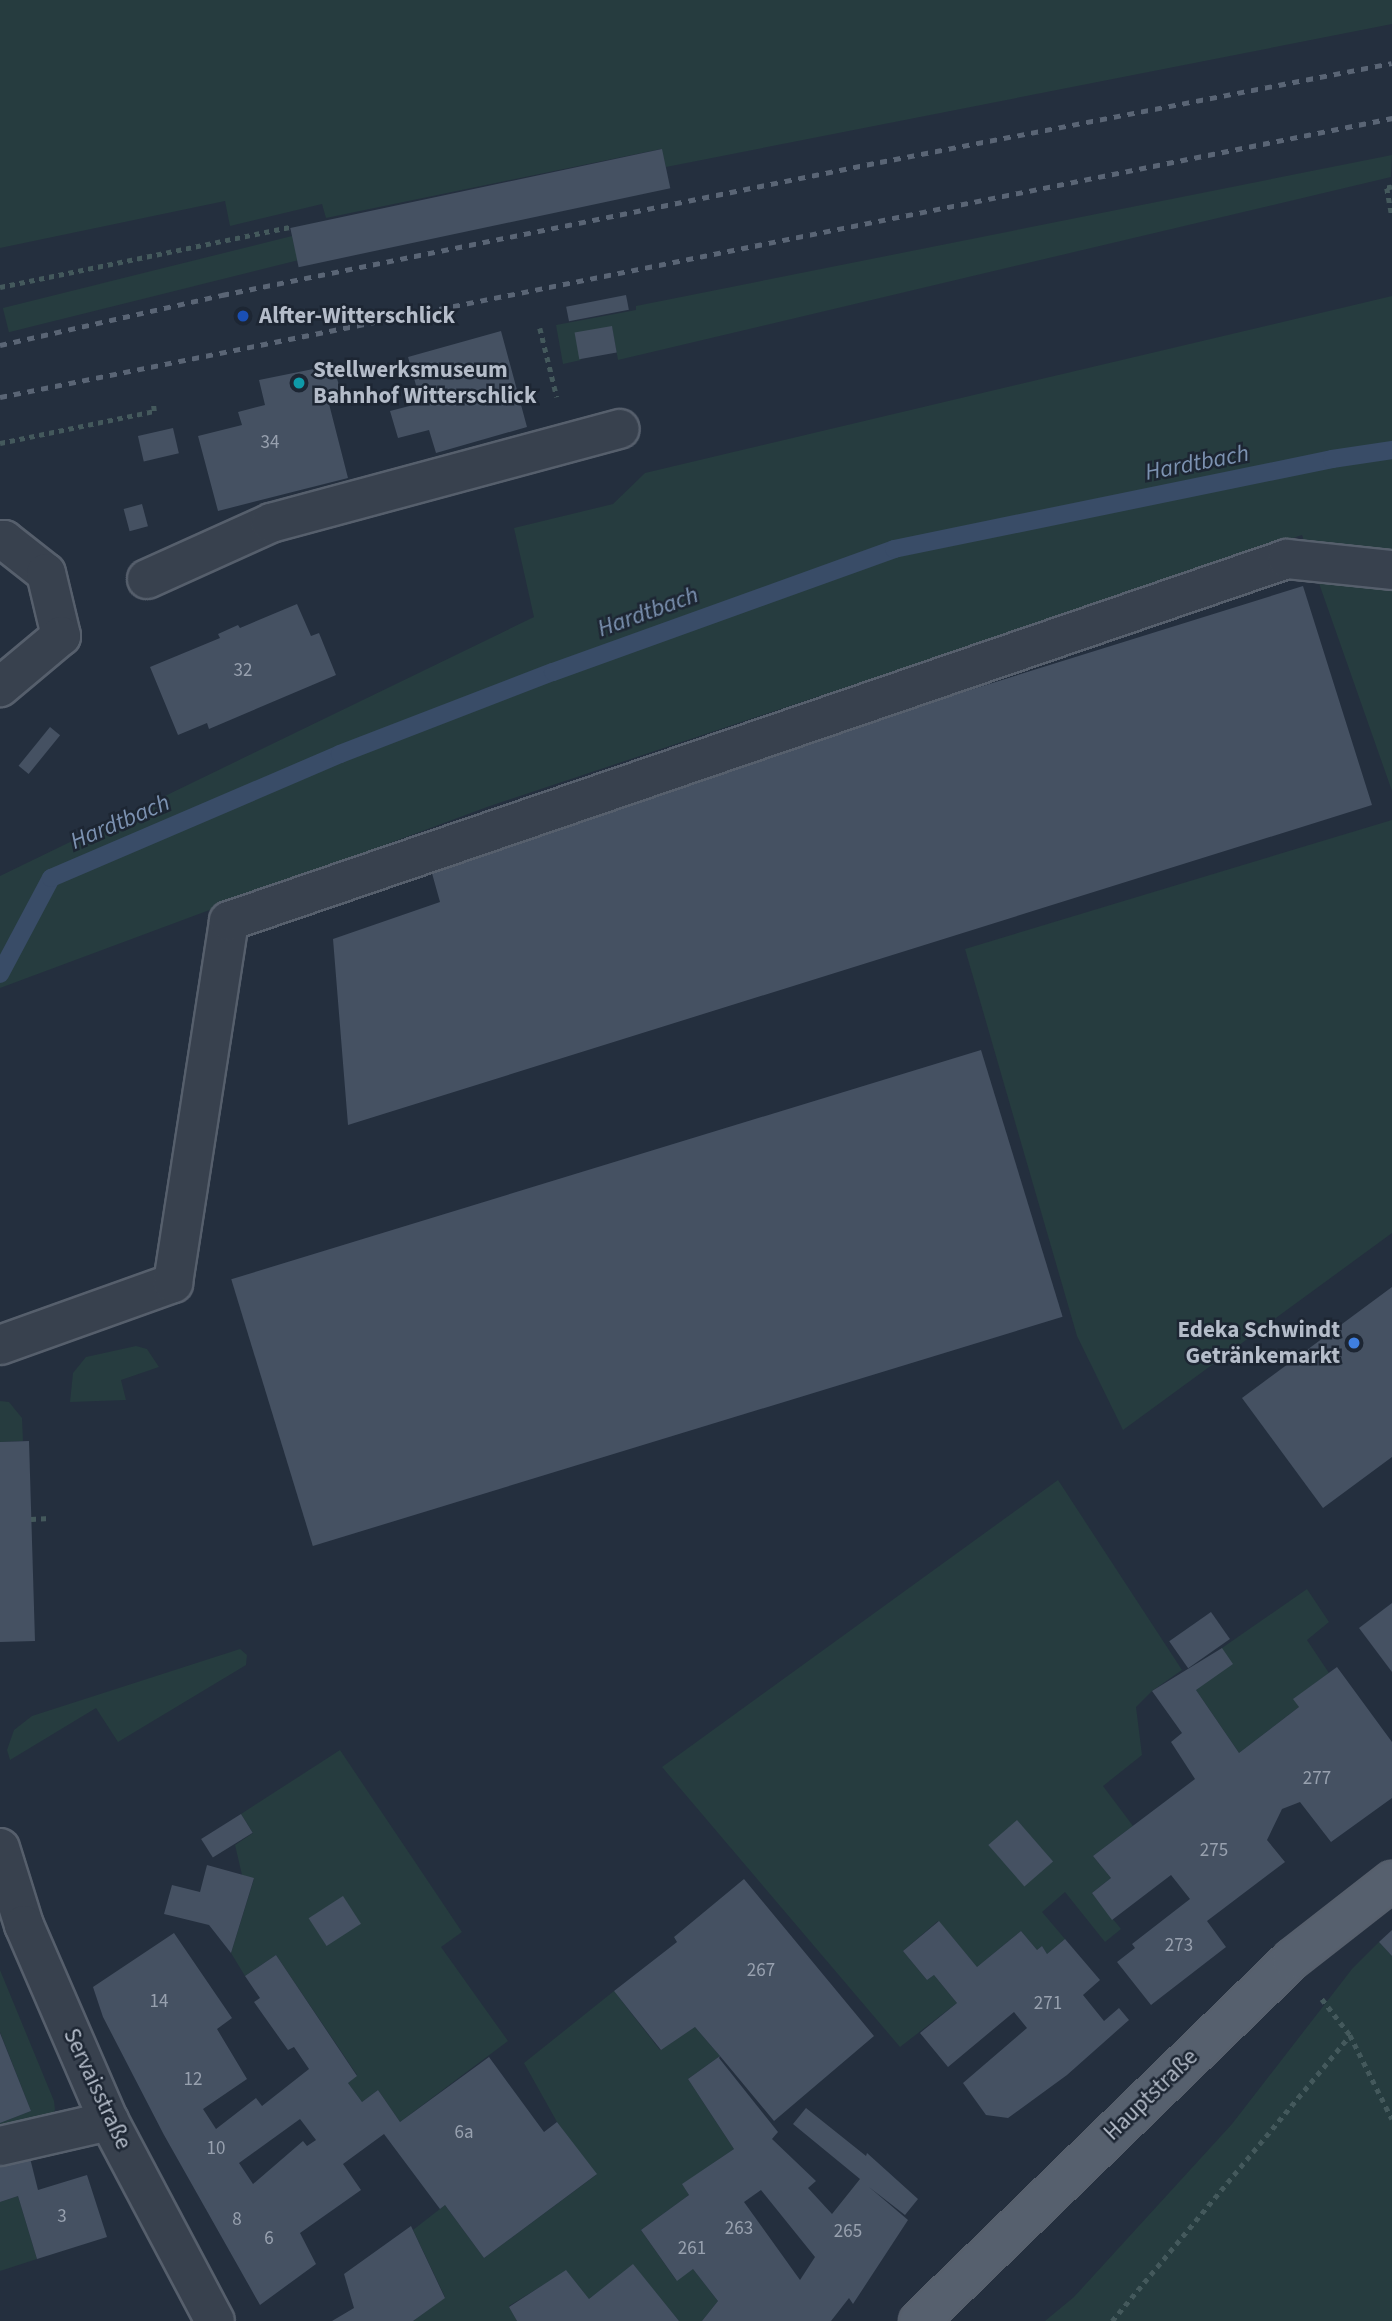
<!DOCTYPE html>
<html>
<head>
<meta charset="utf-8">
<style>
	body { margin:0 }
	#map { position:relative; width:1392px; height:2321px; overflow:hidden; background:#242f3e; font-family:"Source Sans 3",sans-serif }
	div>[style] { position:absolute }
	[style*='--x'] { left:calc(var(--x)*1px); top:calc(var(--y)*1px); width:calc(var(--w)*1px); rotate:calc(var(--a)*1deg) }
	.green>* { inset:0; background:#263c3f; transform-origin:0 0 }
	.stream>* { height:18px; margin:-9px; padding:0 9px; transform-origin:9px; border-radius:9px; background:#394c67 }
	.building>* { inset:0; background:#455162; transform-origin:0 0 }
	.path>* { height:4.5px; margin-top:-2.25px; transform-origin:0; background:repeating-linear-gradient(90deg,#44595c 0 5px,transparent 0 10px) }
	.roads { filter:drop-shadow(2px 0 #565f6c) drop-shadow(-2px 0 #565f6c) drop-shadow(0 2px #565f6c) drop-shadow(0 -2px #565f6c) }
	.minor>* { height:38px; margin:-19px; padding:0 19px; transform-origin:19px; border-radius:19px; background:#38414e }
	.major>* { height:38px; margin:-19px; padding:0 19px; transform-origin:19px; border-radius:19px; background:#56606e }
	.rail>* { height:5px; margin-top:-2.5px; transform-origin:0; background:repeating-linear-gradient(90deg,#5a6575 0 7px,transparent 0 14px) }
	.dots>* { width:19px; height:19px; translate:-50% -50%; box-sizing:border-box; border:4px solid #1d2633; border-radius:50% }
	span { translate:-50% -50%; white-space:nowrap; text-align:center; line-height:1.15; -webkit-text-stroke:5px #1d2633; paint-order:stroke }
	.number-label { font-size:19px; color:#98a1af }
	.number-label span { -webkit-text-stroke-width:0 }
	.poi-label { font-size:23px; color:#b4bcc9; font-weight:700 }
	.left { translate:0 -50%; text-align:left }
	.right { translate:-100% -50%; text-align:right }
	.street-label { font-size:23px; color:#b4bcc9 }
	.water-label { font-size:24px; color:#7c92b1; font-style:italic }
</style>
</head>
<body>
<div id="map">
	<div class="green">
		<i style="clip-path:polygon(0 0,1392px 0,1392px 24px,666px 167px,661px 149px,326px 218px,322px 204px,230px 226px,225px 201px,0 248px)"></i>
		<i style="clip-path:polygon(1392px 155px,1391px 177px,618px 360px,612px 327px,576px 334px,581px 360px,563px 364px,556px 325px,636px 310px,636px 306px)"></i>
		<i style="left:292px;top:236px;width:25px;height:298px;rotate:76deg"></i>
		<i style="clip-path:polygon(1392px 296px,1392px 791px,1302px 535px,487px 807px,0 988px,0 876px,534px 617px,514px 528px,613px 504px,645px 473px)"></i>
		<i style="clip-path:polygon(1392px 820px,1392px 1233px,1123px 1430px,1077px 1336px,965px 949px)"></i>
		<i style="clip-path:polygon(136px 1346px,147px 1349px,159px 1367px,121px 1380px,126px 1400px,70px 1402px,73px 1373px,86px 1357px)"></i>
		<i style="clip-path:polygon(0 1401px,9px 1402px,22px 1418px,23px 1441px,0 1442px)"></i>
		<i style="clip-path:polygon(1058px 1480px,1182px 1670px,1152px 1691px,1136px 1707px,1142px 1755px,1103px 1786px,1133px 1826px,1093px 1856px,1111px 1878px,1092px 1893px,1121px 1929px,1105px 1942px,1065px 1892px,1042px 1912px,1065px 1939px,1047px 1954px,1042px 1946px,1037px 1950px,1021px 1931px,977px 1967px,938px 1921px,903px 1951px,927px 1980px,934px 1975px,957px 2003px,900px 2047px,662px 1767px)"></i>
		<i style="clip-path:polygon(1307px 1589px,1329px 1622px,1307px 1640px,1329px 1673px,1294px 1699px,1299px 1707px,1239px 1753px,1196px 1690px,1222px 1648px)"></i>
		<i style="clip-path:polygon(240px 1649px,247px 1655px,246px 1665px,118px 1742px,96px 1708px,10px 1760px,7px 1750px,14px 1730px,32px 1716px)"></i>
		<i style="clip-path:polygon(340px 1750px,462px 1932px,441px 1947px,508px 2041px,400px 2122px,378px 2090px,362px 2102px,348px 2083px,357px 2075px,276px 1955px,245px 1976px,231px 1953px,254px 1879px,242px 1875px,235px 1845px,253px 1833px,241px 1814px)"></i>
		<i style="clip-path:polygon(1379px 1942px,1392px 1956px,1392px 2321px,1045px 2321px,1074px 2297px,1232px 2124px,1352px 1969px)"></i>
		<i style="clip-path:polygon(0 1970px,54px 2101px,55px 2110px,51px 2116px,0 2134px,0 2123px,31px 2111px,0 2032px)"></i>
		<i style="clip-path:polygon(614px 1991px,660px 2050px,695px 2027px,720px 2056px,688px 2079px,734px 2149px,683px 2184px,689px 2195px,641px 2230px,676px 2280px,693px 2269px,718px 2301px,702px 2321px,679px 2321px,633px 2265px,589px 2299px,566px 2271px,509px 2306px,517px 2321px,413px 2321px,445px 2297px,413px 2230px,445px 2205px,484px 2258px,596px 2175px,557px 2122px,524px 2063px)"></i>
		<i style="clip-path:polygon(18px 2196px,37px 2259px,0 2271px,0 2202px)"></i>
	</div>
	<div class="stream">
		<i style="--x:0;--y:974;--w:109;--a:-62"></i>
		<i style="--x:51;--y:878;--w:314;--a:-23.2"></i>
		<i style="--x:340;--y:754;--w:228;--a:-21.1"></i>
		<i style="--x:553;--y:672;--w:363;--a:-19.8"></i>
		<i style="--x:894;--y:549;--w:447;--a:-11.6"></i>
		<i style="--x:1332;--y:459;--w:61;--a:-8.5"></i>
	</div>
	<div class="building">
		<i style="left:662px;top:149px;width:40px;height:380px;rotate:78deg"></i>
		<i style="left:626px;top:295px;width:15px;height:61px;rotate:79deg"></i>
		<i style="left:612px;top:326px;width:27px;height:38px;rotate:80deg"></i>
		<i style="clip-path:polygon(501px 331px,527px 427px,436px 453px,429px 430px,398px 438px,390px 411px,421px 403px,408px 357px)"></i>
		<i style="clip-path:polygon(333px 365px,341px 392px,327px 396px,348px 478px,218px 511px,198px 436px,242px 425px,238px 412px,265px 405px,259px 380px)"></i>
		<i style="left:173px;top:428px;width:26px;height:36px;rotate:77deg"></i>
		<i style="left:142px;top:504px;width:23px;height:19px;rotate:75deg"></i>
		<i style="clip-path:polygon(1303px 586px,1372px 805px,348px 1125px,333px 939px,440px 902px,428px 859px)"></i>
		<i style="clip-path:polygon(297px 604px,311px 636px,319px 633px,336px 675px,209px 729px,207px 723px,178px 735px,150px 667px,220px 638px,218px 634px,238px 625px,240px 628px)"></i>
		<i style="left:50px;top:727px;width:13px;height:50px;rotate:39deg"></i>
		<i style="left:981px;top:1050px;width:279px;height:784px;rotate:73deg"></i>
		<i style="clip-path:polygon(1392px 1287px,1392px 1457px,1323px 1508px,1242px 1398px)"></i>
		<i style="clip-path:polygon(29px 1441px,35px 1641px,0 1642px,0 1442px)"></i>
		<i style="clip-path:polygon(1392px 1603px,1392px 1672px,1359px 1628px)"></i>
		<i style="left:1211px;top:1612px;width:33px;height:51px;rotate:55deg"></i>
		<i style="clip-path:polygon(1222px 1648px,1233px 1664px,1196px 1690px,1239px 1753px,1299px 1707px,1293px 1699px,1337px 1667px,1392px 1742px,1392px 1798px,1331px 1842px,1300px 1802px,1282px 1809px,1267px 1840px,1285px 1862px,1207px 1921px,1226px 1947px,1151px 2005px,1117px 1962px,1135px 1948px,1132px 1944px,1190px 1899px,1171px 1875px,1112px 1920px,1092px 1893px,1111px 1878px,1093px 1856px,1195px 1779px,1171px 1742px,1182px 1733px,1152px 1691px)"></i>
		<i style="left:241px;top:1814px;width:22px;height:47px;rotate:58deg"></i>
		<i style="left:1017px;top:1820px;width:55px;height:38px;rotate:49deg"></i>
		<i style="clip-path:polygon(207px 1865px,254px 1878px,231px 1953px,209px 1925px,164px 1914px,172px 1885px,200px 1892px)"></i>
		<i style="clip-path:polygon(evenodd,744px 1879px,874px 2036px,774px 2121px,720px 2056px,719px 2058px,778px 2132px,772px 2139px,816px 2181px,808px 2188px,832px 2214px,860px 2179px,793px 2124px,806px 2108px,866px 2156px,867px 2153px,918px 2199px,905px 2215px,869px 2187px,908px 2220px,853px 2304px,849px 2298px,831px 2321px,702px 2321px,718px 2301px,693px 2269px,677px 2281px,641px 2230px,689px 2195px,682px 2184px,734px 2149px,688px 2079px,720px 2056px,695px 2027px,661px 2050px,614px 1991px,677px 1942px,674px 1937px,744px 1879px,761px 2190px,815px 2257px,800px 2280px,744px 2202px,761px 2190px)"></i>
		<i style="left:343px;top:1896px;width:33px;height:41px;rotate:57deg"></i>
		<i style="clip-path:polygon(939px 1921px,977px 1967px,1021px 1931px,1037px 1950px,1042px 1946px,1047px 1954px,1065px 1939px,1100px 1980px,1083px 1995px,1104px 2021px,1119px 2008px,1129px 2020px,1067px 2075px,1008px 2118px,986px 2115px,963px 2083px,1027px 2028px,1014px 2012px,948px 2067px,920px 2033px,957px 2003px,934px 1975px,927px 1980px,903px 1951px)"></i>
		<i style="clip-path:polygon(1392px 1930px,1392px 1956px,1379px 1942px)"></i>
		<i style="clip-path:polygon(evenodd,174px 1933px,232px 2018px,217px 2029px,247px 2079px,203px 2109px,216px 2129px,256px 2098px,262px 2106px,309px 2069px,294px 2047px,288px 2050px,254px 2002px,260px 1998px,245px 1976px,276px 1955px,357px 2076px,348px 2083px,362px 2102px,378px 2090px,400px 2122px,489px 2057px,544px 2132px,557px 2122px,597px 2174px,484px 2258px,445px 2205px,440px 2209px,384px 2134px,343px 2164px,361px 2190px,300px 2233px,316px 2264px,260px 2305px,164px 2135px,103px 2017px,93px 1987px,174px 1933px,300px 2119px,316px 2140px,307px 2146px,303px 2141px,253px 2184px,239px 2163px,300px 2119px)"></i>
		<i style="clip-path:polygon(0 2033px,31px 2111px,0 2123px)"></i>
		<i style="clip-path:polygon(29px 2154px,38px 2190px,87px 2175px,107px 2237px,37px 2259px,18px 2196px,0 2202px,0 2159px)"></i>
		<i style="clip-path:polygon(411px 2226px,445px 2298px,413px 2321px,332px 2321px,354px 2308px,344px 2274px)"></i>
		<i style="clip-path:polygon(633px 2264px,679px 2321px,517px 2321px,509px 2307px,566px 2270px,589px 2299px)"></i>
	</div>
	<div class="path">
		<i style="--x:1392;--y:187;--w:5;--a:169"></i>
		<i style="--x:1387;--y:188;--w:29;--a:80"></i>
		<i style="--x:0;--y:287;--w:296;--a:-11.7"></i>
		<i style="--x:540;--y:328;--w:71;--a:76.2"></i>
		<i style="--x:0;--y:443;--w:157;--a:-11.7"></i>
		<i style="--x:154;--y:411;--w:10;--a:-96"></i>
		<i style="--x:31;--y:1519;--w:19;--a:-3"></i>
		<i style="--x:1322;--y:1999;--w:46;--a:52.1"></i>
		<i style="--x:1350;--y:2035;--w:94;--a:63.4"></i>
		<i style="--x:1112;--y:2321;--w:372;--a:-50.2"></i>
	</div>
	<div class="roads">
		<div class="minor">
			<i style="--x:0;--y:540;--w:4;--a:0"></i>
			<i style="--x:4;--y:540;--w:53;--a:38.2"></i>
			<i style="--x:46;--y:573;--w:65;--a:76.6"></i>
			<i style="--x:61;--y:636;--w:80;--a:140.1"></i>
			<i style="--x:147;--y:579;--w:136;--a:-24.3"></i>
			<i style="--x:271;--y:523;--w:361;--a:-15.1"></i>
			<i style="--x:0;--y:1345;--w:184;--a:-19.7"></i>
			<i style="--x:173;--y:1283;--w:366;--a:-81.2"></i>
			<i style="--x:229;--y:921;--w:1118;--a:-18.89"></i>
			<i style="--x:1287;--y:559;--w:106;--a:6"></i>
			<i style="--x:0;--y:1848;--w:81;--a:72.7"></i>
			<i style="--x:24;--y:1925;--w:214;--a:66.6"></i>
			<i style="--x:109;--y:2121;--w:226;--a:62.1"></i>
			<i style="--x:0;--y:2146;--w:112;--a:-12.9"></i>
		</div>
		<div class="major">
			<i style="--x:919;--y:2321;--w:520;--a:-44.14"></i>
			<i style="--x:1292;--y:1959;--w:127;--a:-38"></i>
		</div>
	</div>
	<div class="rail">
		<i style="--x:0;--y:345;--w:228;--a:-12.7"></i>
		<i style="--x:222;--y:295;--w:671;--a:-11.43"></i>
		<i style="--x:880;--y:162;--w:521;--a:-10.94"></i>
		<i style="--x:0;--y:397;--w:1420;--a:-11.33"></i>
	</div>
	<div class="dots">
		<i style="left:243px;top:316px;background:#1a4fb4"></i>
		<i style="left:299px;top:383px;background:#0f9aa8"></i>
		<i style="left:1354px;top:1343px;background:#3f7fe0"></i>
	</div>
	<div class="number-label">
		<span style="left:270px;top:443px">34</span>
		<span style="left:243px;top:671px">32</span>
		<span style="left:1317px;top:1779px">277</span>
		<span style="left:1214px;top:1851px">275</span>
		<span style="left:1179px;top:1946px">273</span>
		<span style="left:761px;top:1971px">267</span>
		<span style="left:159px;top:2002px">14</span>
		<span style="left:1048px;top:2004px">271</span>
		<span style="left:193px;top:2080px">12</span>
		<span style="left:464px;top:2133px">6a</span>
		<span style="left:216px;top:2149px">10</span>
		<span style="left:62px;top:2217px">3</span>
		<span style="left:237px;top:2220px">8</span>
		<span style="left:739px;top:2229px">263</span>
		<span style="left:848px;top:2232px">265</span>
		<span style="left:269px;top:2239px">6</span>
		<span style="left:692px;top:2249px">261</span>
	</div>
	<div class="poi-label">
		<span class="left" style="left:259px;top:316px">Alfter-Witterschlick</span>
		<span class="left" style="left:313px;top:383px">Stellwerksmuseum<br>Bahnhof Witterschlick</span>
		<span class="right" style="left:1340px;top:1343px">Edeka Schwindt<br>Getränkemarkt</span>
	</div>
	<div class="street-label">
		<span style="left:97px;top:2089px;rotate:65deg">Servaisstraße</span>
		<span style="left:1151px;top:2095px;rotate:-44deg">Hauptstraße</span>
	</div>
	<div class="water-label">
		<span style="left:1197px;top:463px;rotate:-11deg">Hardtbach</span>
		<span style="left:648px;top:612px;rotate:-20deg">Hardtbach</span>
		<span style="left:120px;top:822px;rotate:-23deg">Hardtbach</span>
	</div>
</div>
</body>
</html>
